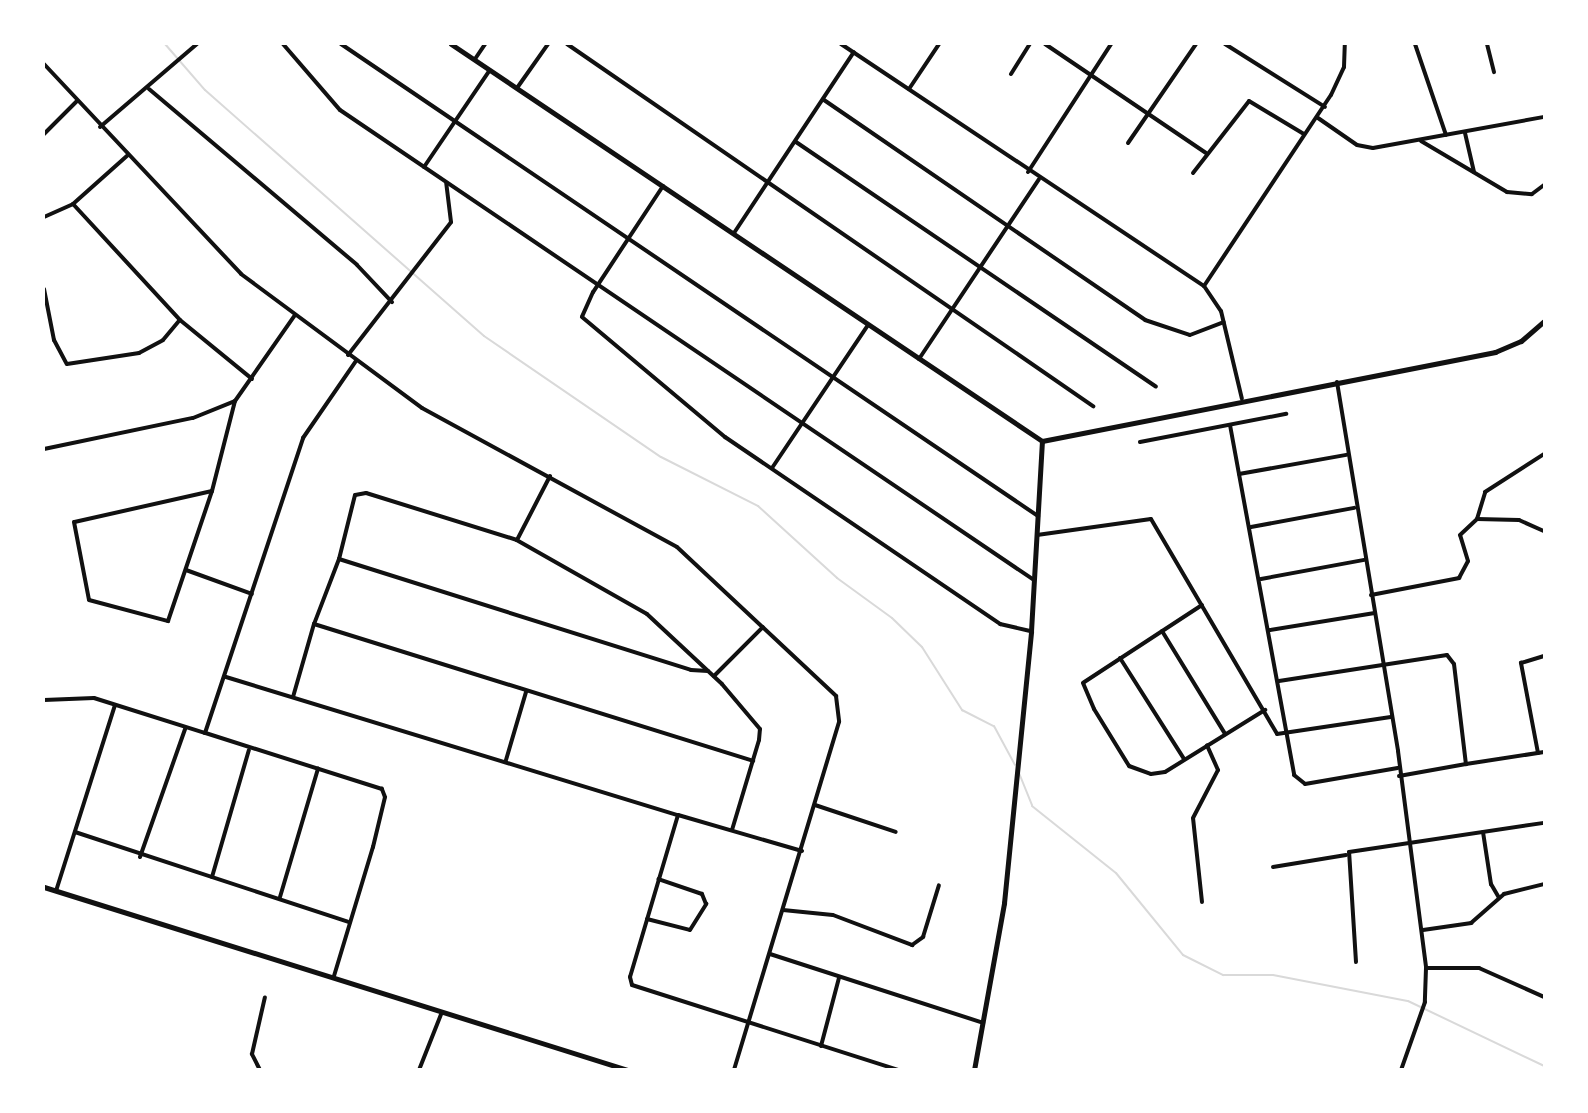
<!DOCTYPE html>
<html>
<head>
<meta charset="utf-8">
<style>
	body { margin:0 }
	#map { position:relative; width:1588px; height:1113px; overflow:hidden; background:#fff; font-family:"Work Sans",sans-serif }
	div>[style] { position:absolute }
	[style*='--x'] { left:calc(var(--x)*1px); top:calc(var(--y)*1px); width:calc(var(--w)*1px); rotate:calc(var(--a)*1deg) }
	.stream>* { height:2px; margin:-1px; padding:0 1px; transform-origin:1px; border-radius:1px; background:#d9d9d9 }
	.minor>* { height:4px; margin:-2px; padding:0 2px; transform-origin:2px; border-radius:2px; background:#111 }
	.tertiary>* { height:5px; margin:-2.5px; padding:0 2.5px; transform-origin:2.5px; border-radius:2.5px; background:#111 }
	span { translate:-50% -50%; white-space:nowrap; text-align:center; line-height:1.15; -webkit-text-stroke:6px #fff; paint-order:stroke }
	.frame { position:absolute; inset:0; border:45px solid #fff; pointer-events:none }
</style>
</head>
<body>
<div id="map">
	<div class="stream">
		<i style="--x:165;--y:44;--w:61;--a:49"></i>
		<i style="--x:205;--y:90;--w:372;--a:41.4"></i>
		<i style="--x:484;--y:336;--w:214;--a:34.4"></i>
		<i style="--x:661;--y:457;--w:109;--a:26.8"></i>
		<i style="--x:758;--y:506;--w:107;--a:42.3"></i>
		<i style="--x:837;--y:578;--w:68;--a:36"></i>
		<i style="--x:892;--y:618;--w:42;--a:44"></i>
		<i style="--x:922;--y:647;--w:75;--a:57.6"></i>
		<i style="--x:962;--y:710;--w:36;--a:27"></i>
		<i style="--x:994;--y:726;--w:44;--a:61.7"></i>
		<i style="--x:1019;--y:773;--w:35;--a:68"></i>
		<i style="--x:1032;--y:806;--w:107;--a:38.6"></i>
		<i style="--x:1116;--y:873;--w:106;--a:50.7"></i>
		<i style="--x:1183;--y:955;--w:45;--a:26.6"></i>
		<i style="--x:1223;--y:975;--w:50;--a:0"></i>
		<i style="--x:1273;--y:975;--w:137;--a:10.9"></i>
		<i style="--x:1408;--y:1001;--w:151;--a:25.5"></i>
	</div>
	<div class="minor">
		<i style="--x:283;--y:44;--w:87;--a:49.2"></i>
		<i style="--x:340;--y:110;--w:838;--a:34.11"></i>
		<i style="--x:341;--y:44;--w:842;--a:34.11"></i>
		<i style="--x:567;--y:44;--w:639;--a:34.54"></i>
		<i style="--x:841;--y:44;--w:436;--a:33.7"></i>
		<i style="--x:1204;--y:286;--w:30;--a:56"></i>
		<i style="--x:1221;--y:311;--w:90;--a:76.6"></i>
		<i style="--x:1045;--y:44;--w:194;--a:34.1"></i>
		<i style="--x:1225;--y:44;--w:118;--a:32.2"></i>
		<i style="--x:1415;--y:44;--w:96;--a:71.2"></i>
		<i style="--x:1487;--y:44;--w:29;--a:76"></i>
		<i style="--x:475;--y:59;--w:18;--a:-56"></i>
		<i style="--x:44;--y:64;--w:288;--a:46.8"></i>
		<i style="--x:241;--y:274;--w:225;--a:36.5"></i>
		<i style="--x:422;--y:408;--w:290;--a:28.6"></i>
		<i style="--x:677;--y:547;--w:218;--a:43.1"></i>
		<i style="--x:836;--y:696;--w:26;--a:83"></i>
		<i style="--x:839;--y:722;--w:363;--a:106.8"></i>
		<i style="--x:1011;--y:74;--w:36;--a:-58"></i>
		<i style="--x:517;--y:88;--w:54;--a:-54.8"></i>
		<i style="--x:149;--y:89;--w:272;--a:40.2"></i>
		<i style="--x:357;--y:265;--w:51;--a:46.6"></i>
		<i style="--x:909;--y:89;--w:54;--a:-56.3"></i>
		<i style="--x:824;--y:100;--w:389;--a:34.4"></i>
		<i style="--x:1145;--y:320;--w:47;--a:18.4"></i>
		<i style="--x:1190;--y:335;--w:36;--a:-21"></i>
		<i style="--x:1318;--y:118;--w:47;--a:34.7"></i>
		<i style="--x:1357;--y:145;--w:16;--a:11"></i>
		<i style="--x:1373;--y:148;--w:174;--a:-10.3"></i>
		<i style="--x:100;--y:127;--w:128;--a:-40.6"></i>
		<i style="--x:1465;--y:133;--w:40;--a:77"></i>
		<i style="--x:44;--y:134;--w:47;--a:-45"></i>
		<i style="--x:1421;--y:141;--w:100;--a:30.7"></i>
		<i style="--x:1507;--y:192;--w:25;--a:5"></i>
		<i style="--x:1532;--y:194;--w:15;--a:-37"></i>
		<i style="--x:796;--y:142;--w:435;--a:34.2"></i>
		<i style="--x:1128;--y:143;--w:120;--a:-55.5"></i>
		<i style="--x:424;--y:167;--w:117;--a:-55.8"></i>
		<i style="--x:1028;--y:172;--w:153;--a:-57"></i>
		<i style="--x:1193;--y:173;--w:91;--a:-52.1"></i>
		<i style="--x:1249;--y:101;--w:64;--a:31"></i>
		<i style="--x:663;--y:186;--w:127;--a:123.4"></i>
		<i style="--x:593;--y:292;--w:27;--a:114"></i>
		<i style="--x:582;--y:317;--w:187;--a:40"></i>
		<i style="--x:725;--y:437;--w:333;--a:34.2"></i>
		<i style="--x:1000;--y:624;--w:32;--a:13"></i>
		<i style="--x:73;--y:204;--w:158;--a:47.3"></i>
		<i style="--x:180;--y:320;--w:93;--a:39.3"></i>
		<i style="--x:44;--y:217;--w:32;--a:-24"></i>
		<i style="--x:73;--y:204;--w:74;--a:-41.7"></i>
		<i style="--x:734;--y:233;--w:217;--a:-56.5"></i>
		<i style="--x:1204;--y:286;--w:229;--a:-56.4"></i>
		<i style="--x:1331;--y:95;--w:31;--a:-65"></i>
		<i style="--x:1344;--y:67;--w:23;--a:-88"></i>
		<i style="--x:44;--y:289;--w:52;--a:78.9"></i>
		<i style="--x:54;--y:340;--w:27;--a:62"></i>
		<i style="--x:67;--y:364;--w:73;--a:-8.7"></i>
		<i style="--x:139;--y:353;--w:27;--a:-28"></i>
		<i style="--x:163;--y:340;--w:26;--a:-50"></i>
		<i style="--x:348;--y:355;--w:168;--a:-52.2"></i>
		<i style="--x:451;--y:222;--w:39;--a:-97"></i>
		<i style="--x:919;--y:359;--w:216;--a:-56.3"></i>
		<i style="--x:1337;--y:382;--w:374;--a:80.6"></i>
		<i style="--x:1398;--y:751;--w:219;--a:82.6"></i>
		<i style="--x:1426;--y:968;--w:34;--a:92"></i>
		<i style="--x:1425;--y:1002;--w:72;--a:109.4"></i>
		<i style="--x:1230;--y:425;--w:356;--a:79.6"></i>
		<i style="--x:1294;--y:775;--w:14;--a:39"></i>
		<i style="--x:1305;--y:784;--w:94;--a:-9.8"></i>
		<i style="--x:1140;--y:442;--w:149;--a:-10.9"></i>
		<i style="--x:44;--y:449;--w:152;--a:-11.8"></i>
		<i style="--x:193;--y:418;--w:45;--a:-22"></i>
		<i style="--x:235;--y:401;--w:105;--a:-55.1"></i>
		<i style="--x:772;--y:468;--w:172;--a:-56.1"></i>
		<i style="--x:1239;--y:474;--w:109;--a:-10.1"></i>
		<i style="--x:212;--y:491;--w:141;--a:167.3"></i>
		<i style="--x:74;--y:522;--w:79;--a:79.1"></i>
		<i style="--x:89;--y:600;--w:82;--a:14.9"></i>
		<i style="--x:168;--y:621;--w:137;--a:-71.3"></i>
		<i style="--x:212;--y:491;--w:93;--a:-75.7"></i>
		<i style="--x:1477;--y:519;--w:42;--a:1.4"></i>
		<i style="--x:1519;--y:520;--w:27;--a:24"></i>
		<i style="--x:1251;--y:527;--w:105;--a:-10.5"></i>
		<i style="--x:1037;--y:535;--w:115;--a:-8"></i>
		<i style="--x:1151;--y:519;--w:249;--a:59.6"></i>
		<i style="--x:1277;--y:734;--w:115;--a:-8.5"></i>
		<i style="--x:517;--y:540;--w:72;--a:-62.7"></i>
		<i style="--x:339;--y:559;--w:369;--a:17.5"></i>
		<i style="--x:691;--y:670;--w:17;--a:3"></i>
		<i style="--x:186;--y:570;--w:70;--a:20"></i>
		<i style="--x:1261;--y:579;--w:105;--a:-10.5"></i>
		<i style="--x:1371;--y:595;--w:90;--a:-10.9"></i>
		<i style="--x:1459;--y:578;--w:19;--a:-62"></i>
		<i style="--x:1468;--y:561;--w:27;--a:-107"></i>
		<i style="--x:1460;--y:535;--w:23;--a:-43"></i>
		<i style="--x:1477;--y:519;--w:28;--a:-73"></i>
		<i style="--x:1485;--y:492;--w:70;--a:-32.8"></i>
		<i style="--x:1202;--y:605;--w:142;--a:146.8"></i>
		<i style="--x:1083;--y:683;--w:28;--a:67"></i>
		<i style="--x:1094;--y:709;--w:67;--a:58.4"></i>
		<i style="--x:1129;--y:766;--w:23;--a:20"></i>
		<i style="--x:1151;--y:774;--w:14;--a:-8"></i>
		<i style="--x:1165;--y:772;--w:118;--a:-31.8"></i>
		<i style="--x:1270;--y:630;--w:106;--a:-9.2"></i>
		<i style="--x:1162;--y:631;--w:121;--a:58.5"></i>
		<i style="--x:1120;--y:658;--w:120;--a:57.6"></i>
		<i style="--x:714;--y:676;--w:69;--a:-45"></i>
		<i style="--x:226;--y:677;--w:473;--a:17"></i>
		<i style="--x:1279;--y:681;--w:170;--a:-8.8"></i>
		<i style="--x:1447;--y:655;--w:11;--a:52"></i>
		<i style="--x:1454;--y:664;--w:101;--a:83.2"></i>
		<i style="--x:1466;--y:764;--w:68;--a:169.8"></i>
		<i style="--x:293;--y:697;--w:76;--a:-74"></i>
		<i style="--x:44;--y:700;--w:50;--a:-2.3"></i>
		<i style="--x:94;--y:698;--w:116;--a:17.5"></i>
		<i style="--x:1538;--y:753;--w:92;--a:-100.7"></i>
		<i style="--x:1521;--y:663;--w:24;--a:-17"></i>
		<i style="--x:506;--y:760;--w:71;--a:-73.6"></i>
		<i style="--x:1466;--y:764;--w:79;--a:-8.7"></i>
		<i style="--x:815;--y:805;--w:85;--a:18.4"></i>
		<i style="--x:732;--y:830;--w:94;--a:-73.3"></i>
		<i style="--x:759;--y:740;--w:11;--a:-85"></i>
		<i style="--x:760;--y:729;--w:59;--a:-130.2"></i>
		<i style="--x:722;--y:684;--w:103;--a:-137"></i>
		<i style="--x:647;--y:614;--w:150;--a:-150.4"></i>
		<i style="--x:517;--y:540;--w:158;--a:-162.7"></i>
		<i style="--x:366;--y:493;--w:11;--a:170"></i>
		<i style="--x:355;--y:495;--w:66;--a:104"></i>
		<i style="--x:339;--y:559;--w:70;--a:111"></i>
		<i style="--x:314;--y:624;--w:460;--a:17.3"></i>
		<i style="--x:75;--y:832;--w:287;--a:18.2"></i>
		<i style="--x:1483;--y:832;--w:53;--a:81.3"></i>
		<i style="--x:1491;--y:884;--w:16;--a:60"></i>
		<i style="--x:802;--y:851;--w:129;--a:-163.8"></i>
		<i style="--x:678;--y:815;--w:169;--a:106.5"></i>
		<i style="--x:630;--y:977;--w:8;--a:76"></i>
		<i style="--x:632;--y:985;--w:280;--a:17.7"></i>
		<i style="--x:140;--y:857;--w:136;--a:-70.6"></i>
		<i style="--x:1273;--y:867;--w:74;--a:-9.3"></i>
		<i style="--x:212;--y:877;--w:132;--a:-73.8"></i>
		<i style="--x:56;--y:891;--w:195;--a:-72.4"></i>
		<i style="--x:280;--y:897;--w:134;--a:-73.5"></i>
		<i style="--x:1202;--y:902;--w:84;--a:-96.1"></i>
		<i style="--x:1193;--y:818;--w:54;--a:-62.5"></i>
		<i style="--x:1218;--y:770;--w:27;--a:-114"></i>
		<i style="--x:783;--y:910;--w:50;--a:5.7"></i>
		<i style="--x:833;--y:915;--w:85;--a:20.8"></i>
		<i style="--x:912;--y:945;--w:14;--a:-36"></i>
		<i style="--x:923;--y:937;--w:54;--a:-72.9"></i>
		<i style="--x:647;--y:919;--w:44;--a:14.3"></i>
		<i style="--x:690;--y:930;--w:31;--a:-58"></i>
		<i style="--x:706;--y:904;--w:11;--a:-112"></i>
		<i style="--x:702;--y:894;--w:46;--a:-161.2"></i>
		<i style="--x:1423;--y:930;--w:49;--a:-8.3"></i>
		<i style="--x:1471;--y:923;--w:44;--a:-41.3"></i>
		<i style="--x:1504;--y:894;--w:41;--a:-14"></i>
		<i style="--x:770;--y:954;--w:224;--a:17.9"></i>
		<i style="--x:1356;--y:962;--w:110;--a:-93.6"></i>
		<i style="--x:1349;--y:852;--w:197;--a:-8.5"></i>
		<i style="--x:1426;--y:968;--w:53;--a:0"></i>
		<i style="--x:1479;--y:968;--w:71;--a:24"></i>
		<i style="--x:334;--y:976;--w:135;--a:-73.2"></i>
		<i style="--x:373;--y:847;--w:51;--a:-76.5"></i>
		<i style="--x:385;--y:797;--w:9;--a:-111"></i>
		<i style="--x:382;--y:789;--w:186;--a:-162.4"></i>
		<i style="--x:205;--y:733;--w:311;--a:-71.6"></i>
		<i style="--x:303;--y:438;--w:93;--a:-55.5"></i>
		<i style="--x:821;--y:1046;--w:70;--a:-75.2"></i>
		<i style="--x:260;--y:1070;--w:18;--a:-117"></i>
		<i style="--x:252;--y:1054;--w:58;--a:-77.2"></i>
		<i style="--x:419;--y:1070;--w:62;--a:-68.4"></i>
	</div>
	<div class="tertiary">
		<i style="--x:451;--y:44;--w:712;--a:33.89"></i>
		<i style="--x:1042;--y:441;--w:462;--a:-11.1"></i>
		<i style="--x:1495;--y:352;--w:28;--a:-23"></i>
		<i style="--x:1521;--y:341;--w:30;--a:-41"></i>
		<i style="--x:44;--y:887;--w:612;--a:17.4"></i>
		<i style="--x:974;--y:1070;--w:170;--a:-79.8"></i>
		<i style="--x:1004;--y:903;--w:273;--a:-84.3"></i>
		<i style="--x:1031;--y:631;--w:190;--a:-86.7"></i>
	</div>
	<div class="frame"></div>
</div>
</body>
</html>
